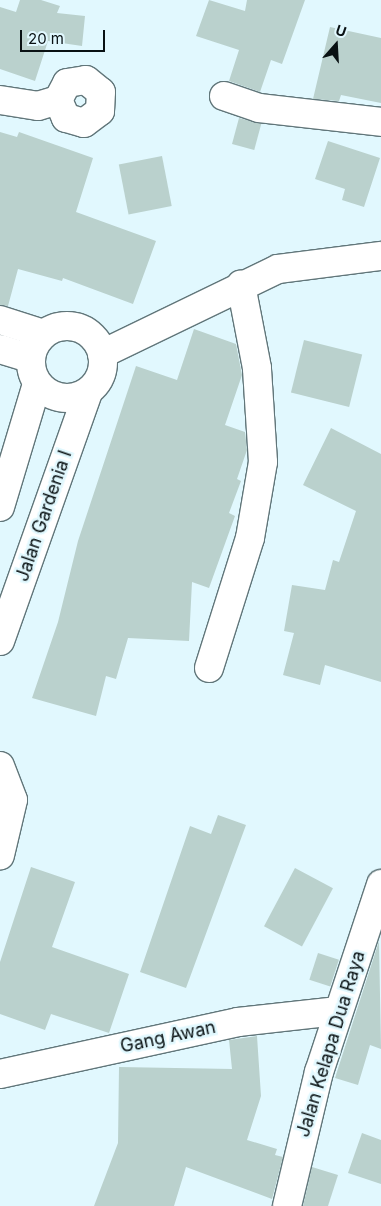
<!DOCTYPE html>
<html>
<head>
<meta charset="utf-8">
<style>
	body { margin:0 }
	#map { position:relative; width:381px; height:1206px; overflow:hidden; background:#e1f8fe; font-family:Inter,sans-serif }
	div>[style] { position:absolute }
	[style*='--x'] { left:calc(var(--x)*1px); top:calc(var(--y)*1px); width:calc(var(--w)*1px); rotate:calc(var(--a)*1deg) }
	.building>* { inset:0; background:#bad1cd; transform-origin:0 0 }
	.roads { filter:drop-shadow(1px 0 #61767a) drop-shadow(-1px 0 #61767a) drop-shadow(0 1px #61767a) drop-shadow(0 -1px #61767a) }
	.street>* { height:28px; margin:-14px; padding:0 14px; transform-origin:14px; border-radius:14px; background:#fff }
	.street>.ring { margin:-14px; padding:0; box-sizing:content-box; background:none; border:28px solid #fff; border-radius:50% }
	.secondary>* { height:28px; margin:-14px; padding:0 14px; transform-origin:14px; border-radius:14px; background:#fff }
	span { translate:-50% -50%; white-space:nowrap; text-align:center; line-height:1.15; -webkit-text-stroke:5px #e1f8fe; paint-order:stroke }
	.street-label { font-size:18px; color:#091113 }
	.north { position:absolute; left:311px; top:20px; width:50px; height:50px; -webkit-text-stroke:4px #e1f8fe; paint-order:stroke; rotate:19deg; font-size:14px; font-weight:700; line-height:20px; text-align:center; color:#091113 }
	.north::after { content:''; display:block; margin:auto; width:18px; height:22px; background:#091113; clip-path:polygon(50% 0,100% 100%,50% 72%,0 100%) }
	.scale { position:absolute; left:20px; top:30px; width:85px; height:22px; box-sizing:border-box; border:2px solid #091113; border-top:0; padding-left:6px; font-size:15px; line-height:18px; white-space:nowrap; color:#091113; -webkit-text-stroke:4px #e1f8fe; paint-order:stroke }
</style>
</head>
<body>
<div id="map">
	<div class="building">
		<i style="clip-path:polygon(20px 0,41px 0,60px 6px,57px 13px,85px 16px,82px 46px,48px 41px,35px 81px,0 69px,0 7px,16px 12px)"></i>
		<i style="clip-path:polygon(209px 0,245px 11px,247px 0,305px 0,282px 64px,271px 60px,260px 92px,229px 81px,239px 50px,196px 36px)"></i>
		<i style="clip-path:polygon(330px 27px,381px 38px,381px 103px,341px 95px,339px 101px,313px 99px)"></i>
		<i style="left:239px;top:118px;width:23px;height:27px;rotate:15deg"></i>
		<i style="clip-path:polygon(0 132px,17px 137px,19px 132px,93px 158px,76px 212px,156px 241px,133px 304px,63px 278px,62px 281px,18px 269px,8px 306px,0 305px)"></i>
		<i style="clip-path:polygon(328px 141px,380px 158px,364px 207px,342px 200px,345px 189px,315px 179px)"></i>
		<i style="left:162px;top:156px;width:51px;height:44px;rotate:79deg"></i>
		<i style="clip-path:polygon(194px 329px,236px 344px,242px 375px,225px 425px,245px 432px,247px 450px,237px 479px,241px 481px,229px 513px,235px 516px,209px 588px,192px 582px,189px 641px,128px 638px,116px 679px,106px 676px,96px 716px,32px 698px,58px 622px,78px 541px,136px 366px,177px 380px)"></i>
		<i style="left:304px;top:340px;width:60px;height:54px;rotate:14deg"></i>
		<i style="clip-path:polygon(331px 428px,381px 454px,381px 682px,325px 665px,320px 685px,283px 675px,294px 633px,284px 631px,292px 585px,325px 590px,333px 560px,339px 562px,356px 511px,303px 485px)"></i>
		<i style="clip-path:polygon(218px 815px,246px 825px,186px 988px,140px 972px,190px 826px,211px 834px)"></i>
		<i style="clip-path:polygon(31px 867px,75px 882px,52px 947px,129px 974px,109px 1033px,51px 1014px,45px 1030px,0 1014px,0 962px)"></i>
		<i style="left:295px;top:868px;width:43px;height:66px;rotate:28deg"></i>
		<i style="clip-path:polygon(379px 941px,381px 1049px,370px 1045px,358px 1085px,335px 1078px)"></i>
		<i style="left:318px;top:953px;width:22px;height:28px;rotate:18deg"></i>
		<i style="clip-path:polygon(257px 1036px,261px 1096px,247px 1140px,277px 1149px,275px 1155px,283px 1157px,272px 1199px,186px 1167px,174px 1206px,94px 1206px,118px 1143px,119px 1067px,232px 1069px,229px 1040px)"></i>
		<i style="clip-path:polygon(362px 1133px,381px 1140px,381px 1184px,348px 1173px)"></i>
		<i style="clip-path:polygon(312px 1167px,338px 1175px,328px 1206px,303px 1206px)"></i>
	</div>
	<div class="roads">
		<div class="street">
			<i style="--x:224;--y:96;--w:37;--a:19"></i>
			<i style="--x:259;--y:108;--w:123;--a:6.5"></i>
			<i style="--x:0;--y:100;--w:38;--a:9"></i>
			<i style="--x:38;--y:106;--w:21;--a:-17"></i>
			<i style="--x:58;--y:100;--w:19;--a:-62"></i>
			<i style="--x:67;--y:83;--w:19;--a:-9"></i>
			<i style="--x:86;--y:80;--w:19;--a:39"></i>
			<i style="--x:101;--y:92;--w:19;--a:93"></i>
			<i style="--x:100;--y:111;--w:20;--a:143"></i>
			<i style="--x:84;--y:123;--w:19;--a:-164"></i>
			<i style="--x:66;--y:118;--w:20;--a:-114"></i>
			<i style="--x:0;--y:320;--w:46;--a:17.7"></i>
			<i class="ring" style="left:31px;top:326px;width:44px;height:44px"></i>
			<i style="--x:0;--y:349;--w:31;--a:17"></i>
			<i style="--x:102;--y:354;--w:195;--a:-25.8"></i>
			<i style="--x:278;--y:269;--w:104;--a:-7.2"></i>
			<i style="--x:0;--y:507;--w:128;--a:-73.3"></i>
			<i style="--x:0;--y:641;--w:264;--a:-70.5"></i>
			<i style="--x:209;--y:668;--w:136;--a:-72.5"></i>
			<i style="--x:250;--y:538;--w:77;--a:-80.3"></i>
			<i style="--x:263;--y:462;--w:94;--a:-93.7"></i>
			<i style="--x:257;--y:368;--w:85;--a:-100.9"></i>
			<i style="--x:0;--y:766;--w:36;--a:69"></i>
			<i style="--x:13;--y:800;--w:57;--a:103.3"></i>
			<i style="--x:0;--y:1074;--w:244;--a:-12.3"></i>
			<i style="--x:238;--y:1022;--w:101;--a:-6.3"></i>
		</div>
		<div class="secondary">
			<i style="--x:287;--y:1206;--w:138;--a:-76.6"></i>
			<i style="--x:319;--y:1072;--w:198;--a:-71.7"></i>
		</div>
	</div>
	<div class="street-label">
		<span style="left:44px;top:516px;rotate:-71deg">Jalan Gardenia I</span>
		<span style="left:168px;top:1037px;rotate:-12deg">Gang Awan</span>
		<span style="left:331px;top:1044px;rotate:-73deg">Jalan Kelapa Dua Raya</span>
	</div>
	<div class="north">U</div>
	<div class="scale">20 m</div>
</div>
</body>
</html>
